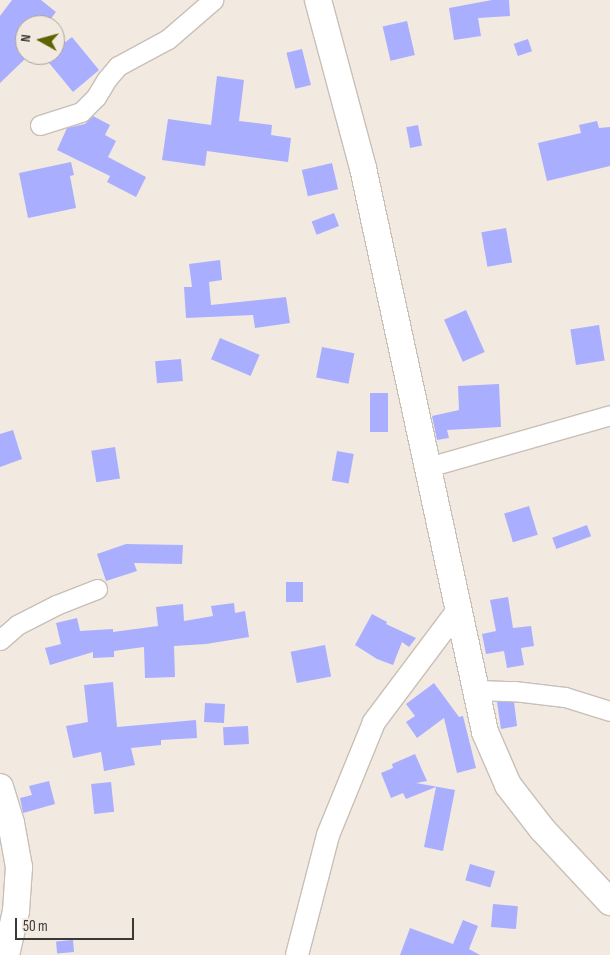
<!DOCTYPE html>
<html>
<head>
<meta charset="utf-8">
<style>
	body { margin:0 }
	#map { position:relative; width:610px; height:955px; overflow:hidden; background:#f2e9e1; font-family:"Sofia Sans Condensed",sans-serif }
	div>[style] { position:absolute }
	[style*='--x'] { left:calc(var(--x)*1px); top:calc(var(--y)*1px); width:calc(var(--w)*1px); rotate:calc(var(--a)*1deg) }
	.building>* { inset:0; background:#aaaeff; transform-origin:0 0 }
	.roads { filter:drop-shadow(1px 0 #c8bfb7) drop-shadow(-1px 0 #c8bfb7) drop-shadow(0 1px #c8bfb7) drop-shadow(0 -1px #c8bfb7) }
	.minor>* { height:19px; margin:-9.5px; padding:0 9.5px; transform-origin:9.5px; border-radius:9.5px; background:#fff }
	.tertiary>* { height:22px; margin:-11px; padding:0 11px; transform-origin:11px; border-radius:11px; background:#fff }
	.secondary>* { height:26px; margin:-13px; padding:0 13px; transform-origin:13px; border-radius:13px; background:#fff }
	span { translate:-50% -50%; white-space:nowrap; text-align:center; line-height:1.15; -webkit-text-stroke:4px #f2e9e1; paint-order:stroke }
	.north { position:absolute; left:15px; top:15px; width:50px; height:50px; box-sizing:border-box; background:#f2e9e1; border:1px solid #a9a29c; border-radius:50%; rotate:277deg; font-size:14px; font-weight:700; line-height:20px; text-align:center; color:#3c3835 }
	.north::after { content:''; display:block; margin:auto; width:18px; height:22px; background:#5d6300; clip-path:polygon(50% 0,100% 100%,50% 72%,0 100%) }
	.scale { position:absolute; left:15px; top:918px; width:119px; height:22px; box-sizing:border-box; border:2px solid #3c3835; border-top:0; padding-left:6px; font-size:15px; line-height:18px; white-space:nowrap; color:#3c3835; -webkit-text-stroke:4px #f2e9e1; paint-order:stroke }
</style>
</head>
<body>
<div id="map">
	<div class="building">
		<i style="clip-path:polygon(12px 0,41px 0,56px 12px,46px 25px,25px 25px,25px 59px,0 83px,0 16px)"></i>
		<i style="clip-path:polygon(492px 0,509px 0,510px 16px,478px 18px,481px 36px,454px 40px,449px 8px)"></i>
		<i style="left:407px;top:21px;width:35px;height:25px;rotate:77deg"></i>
		<i style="clip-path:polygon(72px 37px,99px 70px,73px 92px,45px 58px,49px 55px,55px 55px,55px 50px)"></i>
		<i style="left:528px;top:39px;width:13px;height:15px;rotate:72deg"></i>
		<i style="left:302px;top:49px;width:37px;height:16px;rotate:76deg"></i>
		<i style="clip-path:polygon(217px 76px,244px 80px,239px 121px,272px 125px,271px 135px,291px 138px,288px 162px,207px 151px,205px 166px,162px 160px,168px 119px,211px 125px)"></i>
		<i style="clip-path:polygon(93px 116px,110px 125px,105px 135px,116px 141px,108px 157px,146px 177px,136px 197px,107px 182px,110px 176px,57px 150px,67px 128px,85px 124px)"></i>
		<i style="clip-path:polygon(597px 121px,599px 128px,610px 127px,610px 166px,547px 181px,538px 143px,581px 133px,579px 125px)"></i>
		<i style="left:418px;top:125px;width:21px;height:12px;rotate:79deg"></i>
		<i style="clip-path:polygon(71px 162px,74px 175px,70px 176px,76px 208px,28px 218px,19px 173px)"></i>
		<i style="left:332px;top:163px;width:27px;height:31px;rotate:77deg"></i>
		<i style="left:334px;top:213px;width:14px;height:24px;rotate:69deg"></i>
		<i style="left:506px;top:228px;width:35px;height:25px;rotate:80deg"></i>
		<i style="clip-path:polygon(220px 260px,222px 280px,209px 282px,211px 305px,286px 297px,290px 323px,255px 328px,253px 315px,186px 318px,184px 287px,192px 287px,189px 264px)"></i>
		<i style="left:466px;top:310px;width:46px;height:24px;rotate:66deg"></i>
		<i style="left:599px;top:325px;width:36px;height:29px;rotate:81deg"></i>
		<i style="left:220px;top:338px;width:43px;height:23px;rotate:23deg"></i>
		<i style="left:322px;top:347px;width:33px;height:31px;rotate:11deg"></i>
		<i style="left:181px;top:359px;width:22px;height:26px;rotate:85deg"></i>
		<i style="clip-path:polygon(499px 384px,501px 427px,447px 430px,449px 438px,437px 440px,432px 416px,459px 410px,458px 386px)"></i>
		<i style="left:370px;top:393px;width:18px;height:39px"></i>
		<i style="clip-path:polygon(13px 430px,22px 459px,0 467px,0 434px)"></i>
		<i style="left:115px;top:447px;width:32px;height:24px;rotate:81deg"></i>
		<i style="left:337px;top:451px;width:17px;height:30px;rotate:10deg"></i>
		<i style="left:529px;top:506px;width:30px;height:26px;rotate:73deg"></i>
		<i style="left:587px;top:525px;width:12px;height:37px;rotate:70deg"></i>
		<i style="clip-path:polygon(126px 544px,183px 545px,182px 564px,134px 563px,137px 571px,106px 581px,97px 554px)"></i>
		<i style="left:286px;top:582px;width:17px;height:20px"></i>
		<i style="clip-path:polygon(508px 597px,513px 628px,531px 626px,534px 646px,521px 648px,524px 665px,507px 668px,504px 651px,486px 654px,482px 634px,496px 631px,490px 600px)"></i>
		<i style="clip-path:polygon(234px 603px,235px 613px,245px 611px,249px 637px,206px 644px,174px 646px,175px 677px,145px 678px,144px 647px,114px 651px,114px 657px,93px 658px,93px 652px,50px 665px,45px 648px,61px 644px,56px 623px,77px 618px,80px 631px,113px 629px,113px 632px,158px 626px,156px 607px,183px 604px,184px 621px,213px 616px,211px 606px)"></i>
		<i style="clip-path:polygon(372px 614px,387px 622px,386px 624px,416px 638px,409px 647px,402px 642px,393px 665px,377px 659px,355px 645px)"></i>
		<i style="left:325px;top:645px;width:32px;height:35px;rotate:79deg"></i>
		<i style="clip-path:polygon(113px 682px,117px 727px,196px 720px,197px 738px,161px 740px,161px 745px,131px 748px,135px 765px,104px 771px,101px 752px,73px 758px,66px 726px,88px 722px,84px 685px)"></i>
		<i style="clip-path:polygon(434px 683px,459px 717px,463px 716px,476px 768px,457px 773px,444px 718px,417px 738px,406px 722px,415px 716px,406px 704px)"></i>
		<i style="clip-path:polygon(497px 702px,514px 702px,517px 726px,501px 729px)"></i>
		<i style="left:205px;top:703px;width:20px;height:19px;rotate:3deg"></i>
		<i style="left:248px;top:726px;width:18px;height:25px;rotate:87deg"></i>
		<i style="clip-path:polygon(415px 754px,427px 781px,416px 783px,455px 790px,443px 851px,424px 847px,436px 787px,406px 799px,403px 793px,391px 798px,381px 773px,393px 768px,392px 764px)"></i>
		<i style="clip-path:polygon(49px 781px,55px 804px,23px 813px,20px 798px,32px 795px,29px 786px)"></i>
		<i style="left:111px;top:782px;width:30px;height:20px;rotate:84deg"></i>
		<i style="left:470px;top:864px;width:26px;height:17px;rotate:16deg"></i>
		<i style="left:493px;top:904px;width:25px;height:23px;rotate:5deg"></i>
		<i style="clip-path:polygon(463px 920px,478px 926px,469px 949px,480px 955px,400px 955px,410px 928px,453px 944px)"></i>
		<i style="left:73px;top:940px;width:12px;height:17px;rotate:85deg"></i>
	</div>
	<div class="roads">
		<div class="minor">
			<i style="--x:40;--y:125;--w:43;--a:-17.6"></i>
			<i style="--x:81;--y:112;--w:21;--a:-45"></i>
			<i style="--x:96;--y:97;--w:21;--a:-59"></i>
			<i style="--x:107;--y:79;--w:17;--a:-50"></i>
			<i style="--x:118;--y:66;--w:57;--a:-28.4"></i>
			<i style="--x:168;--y:39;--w:60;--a:-40.9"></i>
			<i style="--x:428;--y:467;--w:189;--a:-15.9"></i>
			<i style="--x:0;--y:640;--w:23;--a:-41"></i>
			<i style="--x:17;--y:625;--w:44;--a:-27.1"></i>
			<i style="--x:56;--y:605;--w:44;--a:-21.3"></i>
			<i style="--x:476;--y:690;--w:38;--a:2"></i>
			<i style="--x:514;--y:691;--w:51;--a:6.7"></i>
			<i style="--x:565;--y:697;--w:47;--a:17.3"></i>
		</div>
		<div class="tertiary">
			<i style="--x:297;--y:955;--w:124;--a:-75.5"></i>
			<i style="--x:328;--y:835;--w:122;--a:-67.8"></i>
			<i style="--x:374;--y:722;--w:140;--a:-53.1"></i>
		</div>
		<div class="secondary">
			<i style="--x:318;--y:0;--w:174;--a:75"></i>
			<i style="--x:363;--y:168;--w:577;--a:77.79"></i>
			<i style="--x:485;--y:732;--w:58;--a:66.5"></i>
			<i style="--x:508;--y:785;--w:56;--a:52.3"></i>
			<i style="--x:542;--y:829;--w:100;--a:47"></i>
			<i style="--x:0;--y:787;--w:38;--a:73"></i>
			<i style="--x:11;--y:823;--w:45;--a:79.7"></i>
			<i style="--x:19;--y:867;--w:44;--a:93.9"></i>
			<i style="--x:16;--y:911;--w:45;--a:102.8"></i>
		</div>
	</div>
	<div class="north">N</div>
	<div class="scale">50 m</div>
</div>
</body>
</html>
